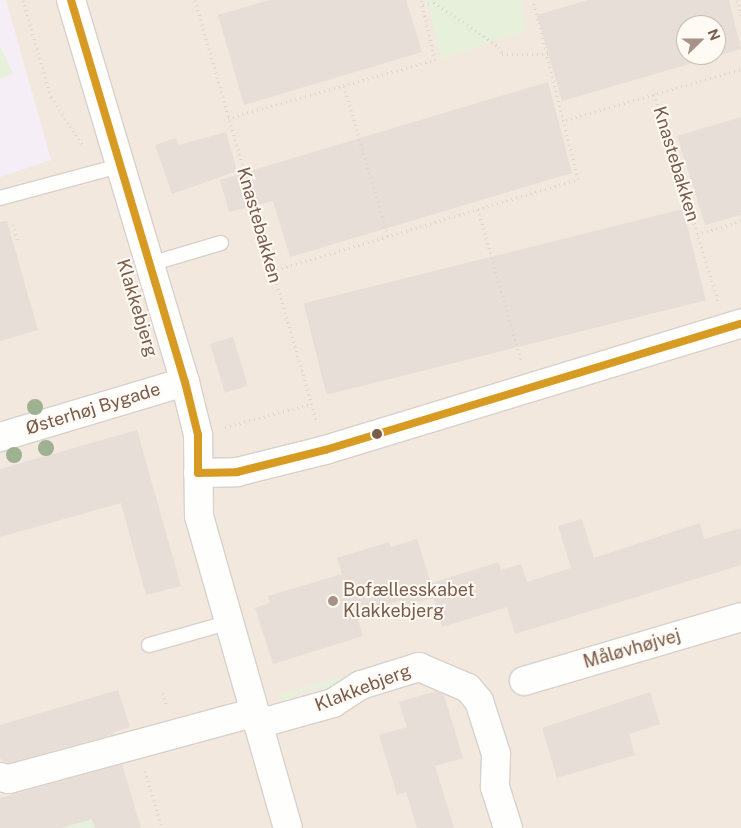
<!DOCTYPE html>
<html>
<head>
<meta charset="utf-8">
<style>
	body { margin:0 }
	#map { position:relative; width:741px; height:828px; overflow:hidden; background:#f9f5f0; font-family:"Public Sans",sans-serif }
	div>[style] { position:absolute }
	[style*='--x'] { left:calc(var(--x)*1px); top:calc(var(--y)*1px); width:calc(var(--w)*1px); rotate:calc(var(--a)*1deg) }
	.residential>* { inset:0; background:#f2e8de }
	.education>* { inset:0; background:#f6eef6 }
	.green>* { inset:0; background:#e7f0db }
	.building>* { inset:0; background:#e6ded7; transform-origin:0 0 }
	.path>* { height:3px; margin-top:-1.5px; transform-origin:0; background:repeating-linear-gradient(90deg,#dcd5d0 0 1px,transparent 0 5px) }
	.roads { filter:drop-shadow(1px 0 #d7d1cb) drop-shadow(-1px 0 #d7d1cb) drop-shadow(0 1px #d7d1cb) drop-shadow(0 -1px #d7d1cb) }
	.service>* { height:14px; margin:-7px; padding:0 7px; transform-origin:7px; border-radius:7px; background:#fefefd }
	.minor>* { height:28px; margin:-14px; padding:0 14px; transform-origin:14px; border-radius:14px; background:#fefefd }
	.bus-1>* { height:8px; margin:-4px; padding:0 4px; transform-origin:4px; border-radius:4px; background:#d79b24 }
	.trees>* { width:16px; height:16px; margin:-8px; border-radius:50%; background:#9eb190 }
	.dots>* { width:14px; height:14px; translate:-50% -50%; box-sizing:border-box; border:2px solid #fffaf3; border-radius:50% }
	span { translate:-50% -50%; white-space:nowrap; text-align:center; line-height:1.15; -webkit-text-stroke:4px #fffaf3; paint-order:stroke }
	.street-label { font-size:18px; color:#7a5c4d }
	.poi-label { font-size:18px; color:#7a5c4d }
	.left { translate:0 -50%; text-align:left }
	.north { position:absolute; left:676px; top:15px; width:50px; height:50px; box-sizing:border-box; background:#fffaf3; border:1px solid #cabbb1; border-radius:50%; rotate:68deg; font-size:14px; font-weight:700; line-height:20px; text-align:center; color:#7a5c4d }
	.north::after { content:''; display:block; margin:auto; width:18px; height:22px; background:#a69286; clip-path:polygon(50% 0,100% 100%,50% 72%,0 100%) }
</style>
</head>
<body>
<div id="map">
	<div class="residential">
		<i style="clip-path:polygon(evenodd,0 0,741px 0,741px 828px,0 828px,0 0,686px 25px,716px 25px,716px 55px,686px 55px,686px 25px)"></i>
	</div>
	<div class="education">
		<i style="clip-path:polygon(0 0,6px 0,51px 160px,0 177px)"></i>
	</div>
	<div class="green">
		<i style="clip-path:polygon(427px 0,521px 0,526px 31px,441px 59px)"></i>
		<i style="clip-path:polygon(0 46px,13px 74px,0 79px)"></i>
		<i style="clip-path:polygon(349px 675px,325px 692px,323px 686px,294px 695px,294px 703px,282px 699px,280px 694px)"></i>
		<i style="clip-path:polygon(92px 819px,95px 828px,61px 828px)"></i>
	</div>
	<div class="building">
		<i style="clip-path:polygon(270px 0,406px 0,422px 52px,244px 105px,218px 15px)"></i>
		<i style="clip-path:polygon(evenodd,588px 0,729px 0,741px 49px,562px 101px,537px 15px,588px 0,686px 25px,716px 25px,716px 55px,686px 55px,686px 25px)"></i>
		<i style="clip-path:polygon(548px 82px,572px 173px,290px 257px,273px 201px,229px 212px,220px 180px)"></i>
		<i style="clip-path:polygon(741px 117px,741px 215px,705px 225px,677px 136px)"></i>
		<i style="clip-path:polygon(226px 132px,237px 171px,172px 194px,155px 145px,176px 138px,179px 145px)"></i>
		<i style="left:683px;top:209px;width:94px;height:391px;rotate:76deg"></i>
		<i style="clip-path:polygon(7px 221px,38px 330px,0 341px,0 222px)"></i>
		<i style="left:233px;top:337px;width:51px;height:24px;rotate:73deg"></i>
		<i style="clip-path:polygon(137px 430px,181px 586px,146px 595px,121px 503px,0 537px,0 469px)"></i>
		<i style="clip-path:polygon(582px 519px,594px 558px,700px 523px,704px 539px,741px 528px,741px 565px,515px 634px,507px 607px,442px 627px,433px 598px,404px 606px,402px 600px,356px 614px,363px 636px,273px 664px,255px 608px,270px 603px,268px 596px,342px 574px,337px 558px,389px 542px,391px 547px,417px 539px,431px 583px,499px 562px,501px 570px,521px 564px,527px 582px,571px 568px,558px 526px)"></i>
		<i style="clip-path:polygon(118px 690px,130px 727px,113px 732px,114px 734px,9px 763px,0 759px,0 725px)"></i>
		<i style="clip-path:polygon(436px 691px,444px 695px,463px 758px,435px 766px,454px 828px,417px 828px,406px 792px,397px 795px,379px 735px,407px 727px,399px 702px)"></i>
		<i style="clip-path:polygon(650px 692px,660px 724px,629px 734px,635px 755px,557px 778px,542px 728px)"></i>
		<i style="clip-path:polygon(122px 764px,141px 828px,95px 828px,92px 819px,61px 828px,0 828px,0 798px)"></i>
	</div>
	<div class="path">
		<i style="--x:23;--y:0;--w:101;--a:73.9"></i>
		<i style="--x:51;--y:97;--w:56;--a:56.6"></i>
		<i style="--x:195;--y:0;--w:439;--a:73.9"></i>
		<i style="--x:737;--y:0;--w:16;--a:75"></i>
		<i style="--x:423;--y:5;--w:11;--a:-15"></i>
		<i style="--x:434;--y:2;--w:79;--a:34.7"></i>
		<i style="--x:499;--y:47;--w:8;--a:67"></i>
		<i style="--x:502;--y:54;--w:46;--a:0"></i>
		<i style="--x:344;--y:86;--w:156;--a:73.7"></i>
		<i style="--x:654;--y:94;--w:217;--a:72.8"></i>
		<i style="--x:228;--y:118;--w:215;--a:-15.7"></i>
		<i style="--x:435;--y:60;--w:62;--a:-103.1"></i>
		<i style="--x:566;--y:120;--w:182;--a:-16.2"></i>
		<i style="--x:478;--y:209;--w:157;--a:74.1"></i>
		<i style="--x:13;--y:224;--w:19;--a:74"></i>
		<i style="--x:697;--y:234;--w:46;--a:-16.5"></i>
		<i style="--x:272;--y:271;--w:320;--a:-16.7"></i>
		<i style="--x:578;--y:179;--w:185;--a:-104.1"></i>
		<i style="--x:225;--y:427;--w:89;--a:-15"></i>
		<i style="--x:163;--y:693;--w:15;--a:74"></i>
		<i style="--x:145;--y:771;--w:59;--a:73.4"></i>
	</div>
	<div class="roads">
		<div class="service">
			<i style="--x:0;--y:198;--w:123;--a:-15.1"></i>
			<i style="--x:150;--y:264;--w:74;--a:-16.5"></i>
			<i style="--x:149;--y:645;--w:81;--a:-15.8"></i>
		</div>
		<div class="minor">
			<i style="--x:71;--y:0;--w:399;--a:73.4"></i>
			<i style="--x:185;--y:382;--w:55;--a:76.2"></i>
			<i style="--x:198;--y:435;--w:81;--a:89.3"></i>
			<i style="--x:199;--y:516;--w:324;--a:74.1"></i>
			<i style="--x:0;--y:437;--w:193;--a:-16.6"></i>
			<i style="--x:198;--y:473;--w:39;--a:-1"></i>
			<i style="--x:237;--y:472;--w:91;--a:-14"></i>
			<i style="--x:325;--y:450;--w:435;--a:-16.9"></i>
			<i style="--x:524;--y:681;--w:226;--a:-16.4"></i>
			<i style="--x:258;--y:724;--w:78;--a:-15.6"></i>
			<i style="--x:333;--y:703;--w:33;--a:-33"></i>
			<i style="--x:361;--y:685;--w:61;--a:-17.2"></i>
			<i style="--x:419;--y:667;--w:53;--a:23.2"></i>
			<i style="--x:468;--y:688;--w:17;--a:50"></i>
			<i style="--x:479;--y:701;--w:56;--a:72.2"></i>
			<i style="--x:496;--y:754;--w:33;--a:92"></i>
			<i style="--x:495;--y:787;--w:43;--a:72.4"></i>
			<i style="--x:0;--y:777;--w:9;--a:13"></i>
			<i style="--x:9;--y:779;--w:255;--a:-15.2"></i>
		</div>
	</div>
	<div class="bus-1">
		<i style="--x:71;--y:0;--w:399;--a:73.4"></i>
		<i style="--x:185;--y:382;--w:55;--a:76.2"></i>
		<i style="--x:198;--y:435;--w:38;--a:90"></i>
		<i style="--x:198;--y:473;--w:39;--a:-1"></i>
		<i style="--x:237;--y:472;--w:91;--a:-14"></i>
		<i style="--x:325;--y:450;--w:435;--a:-16.9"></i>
	</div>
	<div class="trees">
		<i style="left:35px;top:407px"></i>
		<i style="left:46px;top:448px"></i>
		<i style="left:14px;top:455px"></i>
	</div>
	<div class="dots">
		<i style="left:377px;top:434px;background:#7a5c4d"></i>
		<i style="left:333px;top:601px;background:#a69286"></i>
	</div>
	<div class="street-label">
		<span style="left:676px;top:164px;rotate:73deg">Knastebakken</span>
		<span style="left:259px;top:225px;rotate:74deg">Knastebakken</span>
		<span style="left:137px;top:308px;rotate:73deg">Klakkebjerg</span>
		<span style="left:93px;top:409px;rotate:-17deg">Østerhøj Bygade</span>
		<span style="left:632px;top:649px;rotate:-16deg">Måløvhøjvej</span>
		<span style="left:363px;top:688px;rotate:-21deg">Klakkebjerg</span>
	</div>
	<div class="poi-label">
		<span class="left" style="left:343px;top:601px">Bofællesskabet<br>Klakkebjerg</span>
	</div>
	<div class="north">N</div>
</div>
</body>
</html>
